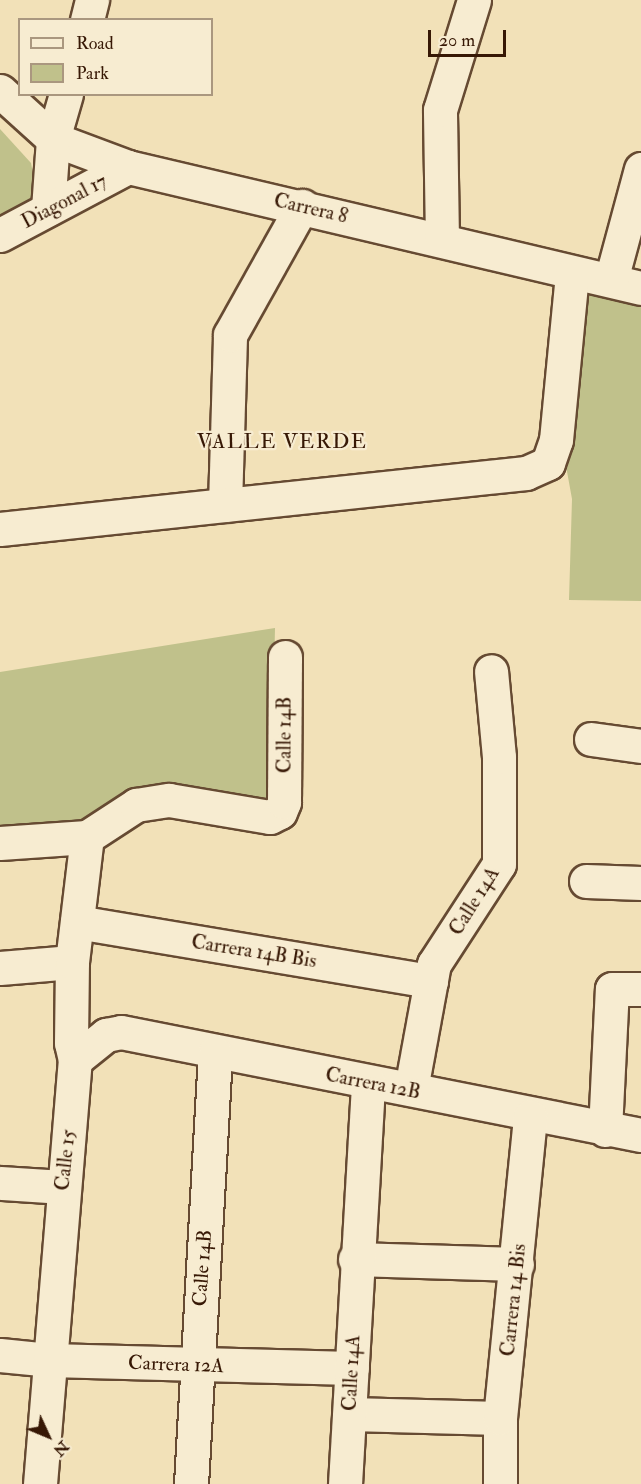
<!DOCTYPE html>
<html>
<head>
<meta charset="utf-8">
<style>
	body { margin:0 }
	#map { position:relative; width:641px; height:1484px; overflow:hidden; background:#f2e1b8; font-family:"IM FELL Double Pica",serif }
	div>[style] { position:absolute }
	[style*='--x'] { left:calc(var(--x)*1px); top:calc(var(--y)*1px); width:calc(var(--w)*1px); rotate:calc(var(--a)*1deg) }
	.green>* { inset:0; background:#c0c18b }
	.roads { filter:drop-shadow(2px 0 #664a32) drop-shadow(-2px 0 #664a32) drop-shadow(0 2px #664a32) drop-shadow(0 -2px #664a32) }
	.minor>* { height:33px; margin:-16.5px; padding:0 16.5px; transform-origin:16.5px; border-radius:16.5px; background:#f7ecd1 }
	span { translate:-50% -50%; white-space:nowrap; text-align:center; line-height:1.15; -webkit-text-stroke:4.5px #f7ecd1; paint-order:stroke }
	.street-label { font-size:20px; color:#371805 }
	.neighbourhood-label { font-size:21px; color:#371805; letter-spacing:1.5px }
	.legend { position:absolute; left:18px; top:18px; width:195px; height:78px; box-sizing:border-box; background:#f7ecd1; border:2px solid #aa977f; margin:0; padding:8px 10px; list-style:none; font-size:18px; color:#371805 }
	.legend li { display:flex; align-items:center; gap:12px; height:30px }
	.legend b { width:30px; border:2px solid #aa977f }
	.north { position:absolute; left:18px; top:1406px; width:60px; height:60px; -webkit-text-stroke:4px #f7ecd1; paint-order:stroke; rotate:134deg; font-size:16px; font-weight:700; line-height:24px; text-align:center; color:#371805 }
	.north::after { content:''; display:block; margin:auto; width:21px; height:27px; background:#371805; clip-path:polygon(50% 0,100% 100%,50% 72%,0 100%) }
	.scale { position:absolute; left:428px; top:30px; width:78px; height:27px; box-sizing:border-box; border:3px solid #371805; border-top:0; padding-left:8px; font-size:18px; line-height:21px; white-space:nowrap; color:#371805; -webkit-text-stroke:4px #f7ecd1; paint-order:stroke }
</style>
</head>
<body>
<div id="map">
	<div class="green">
		<i style="clip-path:polygon(0 129px,31px 163px,38px 200px,0 223px)"></i>
		<i style="clip-path:polygon(584px 286px,641px 300px,641px 601px,569px 600px,572px 499px,566px 466px)"></i>
		<i style="clip-path:polygon(275px 628px,271px 803px,91px 825px,0 830px,0 672px)"></i>
	</div>
	<div class="roads">
		<div class="minor">
			<i style="--x:87;--y:20;--w:21;--a:-76"></i>
			<i style="--x:0;--y:91;--w:72;--a:42.2"></i>
			<i style="--x:53;--y:139;--w:80;--a:20.5"></i>
			<i style="--x:128;--y:167;--w:527;--a:13.27"></i>
			<i style="--x:48;--y:209;--w:70;--a:-85.9"></i>
			<i style="--x:53;--y:139;--w:47;--a:-73.9"></i>
			<i style="--x:0;--y:235;--w:145;--a:-28"></i>
			<i style="--x:442;--y:240;--w:130;--a:-90.9"></i>
			<i style="--x:440;--y:110;--w:115;--a:-72.8"></i>
			<i style="--x:611;--y:280;--w:115;--a:-74.9"></i>
			<i style="--x:225;--y:505;--w:170;--a:-88.3"></i>
			<i style="--x:230;--y:335;--w:148;--a:-60.8"></i>
			<i style="--x:0;--y:529;--w:529;--a:-6.08"></i>
			<i style="--x:526;--y:473;--w:24;--a:-24"></i>
			<i style="--x:548;--y:463;--w:24;--a:-71"></i>
			<i style="--x:556;--y:440;--w:167;--a:-84.5"></i>
			<i style="--x:591;--y:739;--w:50;--a:8"></i>
			<i style="--x:0;--y:843;--w:87;--a:-3.9"></i>
			<i style="--x:87;--y:837;--w:59;--a:-33.1"></i>
			<i style="--x:136;--y:805;--w:33;--a:-9"></i>
			<i style="--x:169;--y:800;--w:102;--a:9.6"></i>
			<i style="--x:270;--y:817;--w:11;--a:-27"></i>
			<i style="--x:280;--y:812;--w:11;--a:-68"></i>
			<i style="--x:284;--y:802;--w:145;--a:-89.6"></i>
			<i style="--x:586;--y:881;--w:55;--a:2.1"></i>
			<i style="--x:77;--y:922;--w:359;--a:9.5"></i>
			<i style="--x:0;--y:968;--w:72;--a:-4.8"></i>
			<i style="--x:75;--y:1060;--w:40;--a:-39"></i>
			<i style="--x:106;--y:1035;--w:15;--a:-11"></i>
			<i style="--x:121;--y:1032;--w:530;--a:11.2"></i>
			<i style="--x:411;--y:1089;--w:127;--a:-79.6"></i>
			<i style="--x:434;--y:964;--w:119;--a:-57"></i>
			<i style="--x:499;--y:864;--w:107;--a:-90"></i>
			<i style="--x:499;--y:757;--w:86;--a:-95.3"></i>
			<i style="--x:605;--y:1130;--w:141;--a:-87.2"></i>
			<i style="--x:612;--y:989;--w:29;--a:0"></i>
			<i style="--x:0;--y:1183;--w:62;--a:3.7"></i>
			<i style="--x:355;--y:1259;--w:162;--a:1.8"></i>
			<i style="--x:0;--y:1355;--w:49;--a:5.8"></i>
			<i style="--x:49;--y:1360;--w:303;--a:1.5"></i>
			<i style="--x:350;--y:1414;--w:150;--a:1.5"></i>
			<i style="--x:40;--y:1484;--w:425;--a:-85.3"></i>
			<i style="--x:75;--y:1060;--w:17;--a:-103"></i>
			<i style="--x:71;--y:1043;--w:81;--a:-89.3"></i>
			<i style="--x:72;--y:962;--w:126;--a:-83.2"></i>
			<i style="--x:191;--y:1484;--w:432;--a:-86.8"></i>
			<i style="--x:345;--y:1484;--w:403;--a:-86.7"></i>
			<i style="--x:500;--y:1484;--w:66;--a:-90"></i>
			<i style="--x:500;--y:1418;--w:303;--a:-84.3"></i>
		</div>
	</div>
	<div class="street-label">
		<span style="left:64px;top:201px;rotate:-28deg">Diagonal 17</span>
		<span style="left:311px;top:208px;rotate:13deg">Carrera 8</span>
		<span style="left:284px;top:735px;rotate:-90deg">Calle 14B</span>
		<span style="left:474px;top:901px;rotate:-58deg">Calle 14A</span>
		<span style="left:254px;top:951px;rotate:9deg">Carrera 14B Bis</span>
		<span style="left:373px;top:1083px;rotate:11deg">Carrera 12B</span>
		<span style="left:65px;top:1160px;rotate:-84deg">Calle 15</span>
		<span style="left:202px;top:1268px;rotate:-86deg">Calle 14B</span>
		<span style="left:513px;top:1300px;rotate:-84deg">Carrera 14 Bis</span>
		<span style="left:176px;top:1364px;rotate:2deg">Carrera 12A</span>
		<span style="left:351px;top:1373px;rotate:-87deg">Calle 14A</span>
	</div>
	<div class="neighbourhood-label">
		<span style="left:282px;top:442px">VALLE VERDE</span>
	</div>
	<ul class="legend">
	<li><b style="height:8px;background:#f7ecd1"></b>Road</li>
	<li><b style="height:16px;background:#c0c18b"></b>Park</li>
	</ul>
	<div class="north">N</div>
	<div class="scale">20 m</div>
</div>
</body>
</html>
